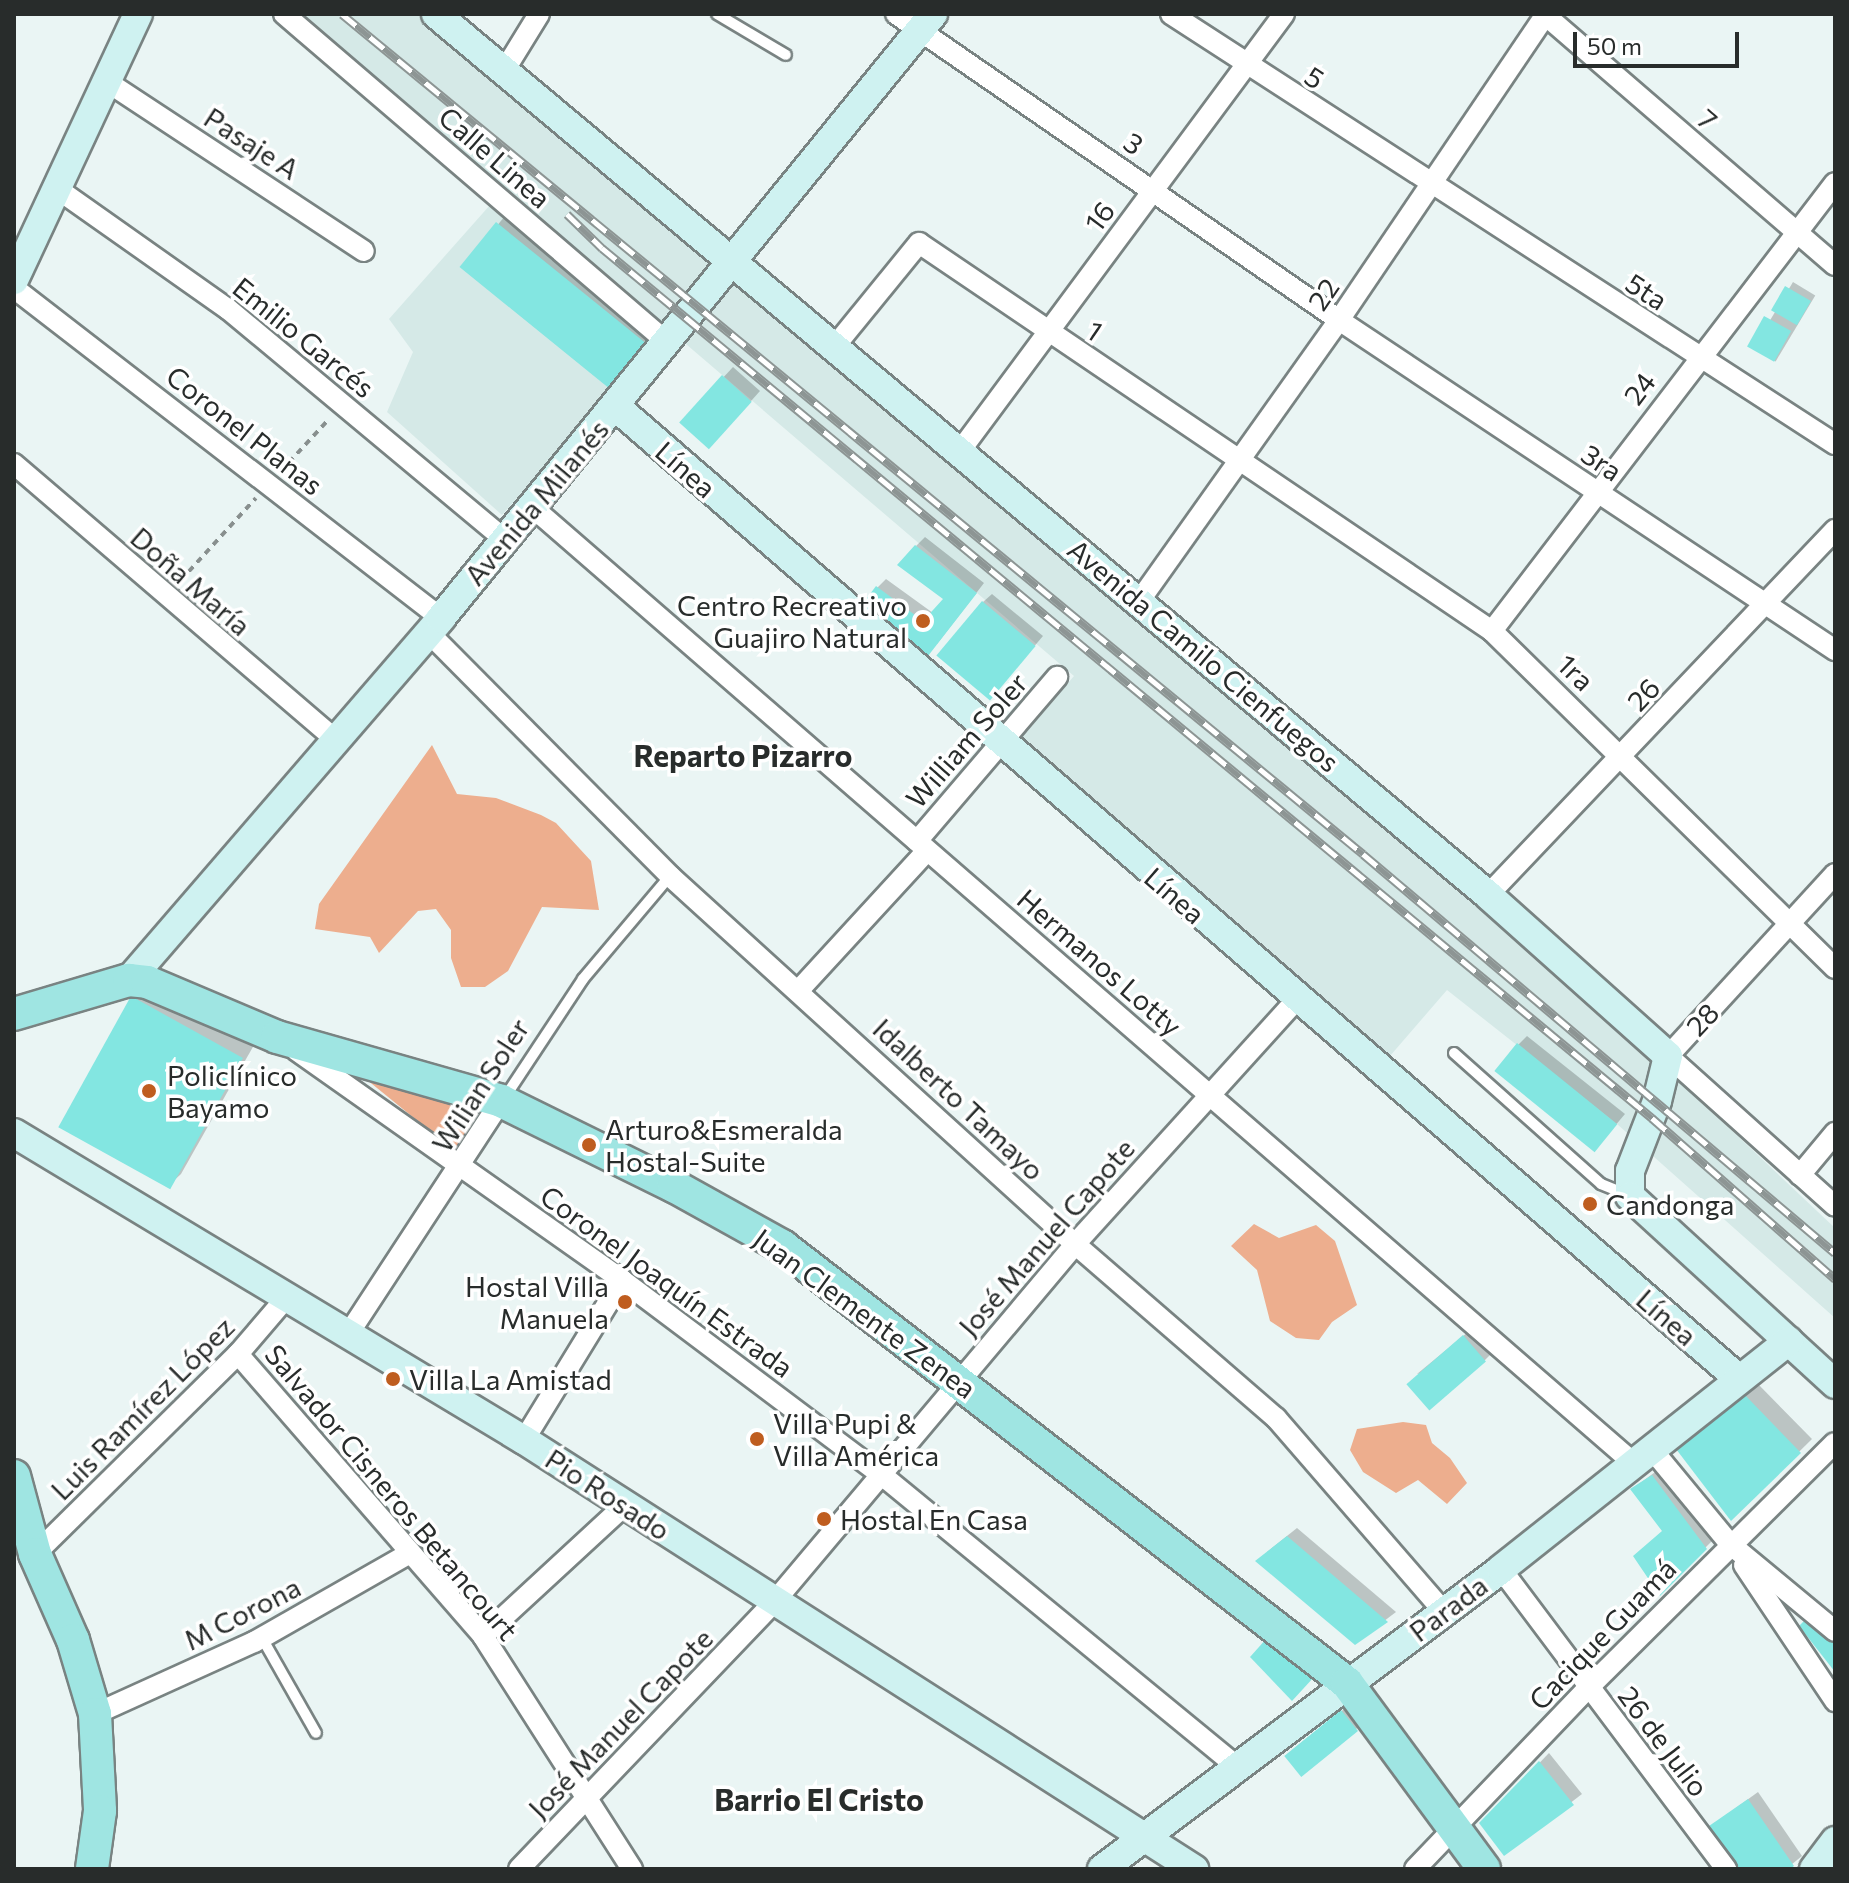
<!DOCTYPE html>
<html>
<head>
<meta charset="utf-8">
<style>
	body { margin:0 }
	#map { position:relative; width:1849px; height:1883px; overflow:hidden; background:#eaf5f4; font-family:Commissioner,sans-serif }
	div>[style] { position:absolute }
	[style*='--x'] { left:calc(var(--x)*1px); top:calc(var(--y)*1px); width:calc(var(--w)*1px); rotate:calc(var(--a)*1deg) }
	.built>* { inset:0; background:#d5e9e7 }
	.green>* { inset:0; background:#edae8e }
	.shadow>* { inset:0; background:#0003; transform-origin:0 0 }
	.building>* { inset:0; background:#83e6e1; transform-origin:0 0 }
	.path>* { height:4px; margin-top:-2px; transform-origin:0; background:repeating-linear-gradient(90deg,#888f8e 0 6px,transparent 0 12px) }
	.roads { filter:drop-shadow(2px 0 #798382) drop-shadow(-2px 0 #798382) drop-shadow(0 2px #798382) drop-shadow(0 -2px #798382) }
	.lane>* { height:10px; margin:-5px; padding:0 5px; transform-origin:5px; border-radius:5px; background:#fff }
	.street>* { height:20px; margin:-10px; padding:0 10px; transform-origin:10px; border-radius:10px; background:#fff }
	.secondary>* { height:28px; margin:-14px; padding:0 14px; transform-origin:14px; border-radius:14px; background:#cff2f1 }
	.primary>* { height:32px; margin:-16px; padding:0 16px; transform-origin:16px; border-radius:16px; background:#9fe5e2 }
	.rail>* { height:9px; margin-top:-4.5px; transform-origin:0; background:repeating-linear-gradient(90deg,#fff 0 18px,#8d9594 0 36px); box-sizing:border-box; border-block:2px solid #8d9594 }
	.dots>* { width:22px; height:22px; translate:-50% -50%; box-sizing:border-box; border:4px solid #fff; border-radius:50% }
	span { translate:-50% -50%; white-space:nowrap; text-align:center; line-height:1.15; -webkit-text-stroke:7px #fff; paint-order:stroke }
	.street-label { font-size:28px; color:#282c2b }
	.poi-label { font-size:28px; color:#282c2b }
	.right { translate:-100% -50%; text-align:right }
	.left { translate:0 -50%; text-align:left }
	.neighbourhood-label { font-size:30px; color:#282c2b; font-weight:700 }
	.frame { position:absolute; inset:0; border:16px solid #282c2b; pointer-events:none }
	.scale { position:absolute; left:1573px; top:32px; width:166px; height:36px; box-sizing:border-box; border:4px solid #282c2b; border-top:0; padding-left:10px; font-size:24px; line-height:28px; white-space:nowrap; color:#282c2b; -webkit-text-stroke:6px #fff; paint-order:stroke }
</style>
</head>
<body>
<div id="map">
	<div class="built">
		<i style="clip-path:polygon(300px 14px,417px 14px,1580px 987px,1835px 1228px,1835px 1318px,1617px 1124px,1447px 990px,1390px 1056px,1018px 742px,1074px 676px)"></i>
		<i style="clip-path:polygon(498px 196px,654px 345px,502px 515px,387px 412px,413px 352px,389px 319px)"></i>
	</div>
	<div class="green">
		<i style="clip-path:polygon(432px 745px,457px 794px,496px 798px,541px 815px,556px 823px,591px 861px,599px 910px,542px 907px,508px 971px,485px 987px,461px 987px,451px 958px,451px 930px,436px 909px,418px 911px,379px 953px,370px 937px,315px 929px,319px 904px)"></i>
		<i style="clip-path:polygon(361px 1075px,493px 1110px,462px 1157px)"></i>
		<i style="clip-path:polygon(1254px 1224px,1279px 1238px,1316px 1225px,1335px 1241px,1357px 1305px,1332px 1322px,1319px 1340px,1296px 1338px,1270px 1321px,1257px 1270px,1231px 1246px)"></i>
		<i style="clip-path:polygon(1403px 1422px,1426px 1425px,1432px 1443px,1450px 1458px,1467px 1483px,1447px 1504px,1418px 1480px,1396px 1493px,1363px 1472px,1350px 1450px,1357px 1429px)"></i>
	</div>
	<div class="shadow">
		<i style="left:509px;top:211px;width:193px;height:74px;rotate:39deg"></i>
		<i style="left:1793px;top:282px;width:26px;height:77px;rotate:31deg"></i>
		<i style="clip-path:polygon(733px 367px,760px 391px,718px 438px,682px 422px)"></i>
		<i style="clip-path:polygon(925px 537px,984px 583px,937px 644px,877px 588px,886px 579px,933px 613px,946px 599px,916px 546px)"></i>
		<i style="clip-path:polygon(992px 594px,1043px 636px,998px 689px,983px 602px)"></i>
		<i style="clip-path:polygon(145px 985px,254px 1045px,181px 1174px,168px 1186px,133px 997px)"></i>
		<i style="clip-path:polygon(1527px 1036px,1625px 1114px,1603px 1140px,1518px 1045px)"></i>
		<i style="clip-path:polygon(1474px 1327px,1494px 1351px,1485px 1360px,1417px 1374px)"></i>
		<i style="clip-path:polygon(1757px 1383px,1812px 1439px,1732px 1518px,1678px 1449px)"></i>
		<i style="clip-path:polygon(1662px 1467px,1715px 1538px,1660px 1593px,1664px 1530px,1632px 1489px)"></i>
		<i style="clip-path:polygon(1297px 1528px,1396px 1612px,1355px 1643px,1267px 1552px)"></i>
		<i style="clip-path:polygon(1348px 1706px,1362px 1724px,1356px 1729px,1292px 1750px)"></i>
		<i style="clip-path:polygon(1549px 1753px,1582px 1794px,1504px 1854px,1482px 1823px)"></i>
		<i style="clip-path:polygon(1758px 1792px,1802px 1856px,1786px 1869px,1740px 1869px,1711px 1826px)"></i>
	</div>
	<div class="building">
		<i style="left:496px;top:222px;width:196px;height:58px;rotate:39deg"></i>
		<i style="left:1785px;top:286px;width:30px;height:28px;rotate:30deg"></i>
		<i style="left:1764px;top:316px;width:31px;height:35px;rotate:29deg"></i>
		<i style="left:722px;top:375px;width:40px;height:64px;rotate:42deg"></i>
		<i style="clip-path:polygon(915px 545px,977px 593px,928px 656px,861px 606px,876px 586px,923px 621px,943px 599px,897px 565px)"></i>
		<i style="left:982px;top:601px;width:70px;height:71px;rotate:40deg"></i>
		<i style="left:131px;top:996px;width:128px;height:150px;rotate:29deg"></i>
		<i style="left:1517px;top:1043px;width:129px;height:36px;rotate:39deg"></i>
		<i style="left:1463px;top:1335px;width:35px;height:75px;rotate:49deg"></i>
		<i style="clip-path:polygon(1744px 1394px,1801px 1453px,1731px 1521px,1676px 1449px)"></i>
		<i style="clip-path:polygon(1652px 1475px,1707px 1549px,1660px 1596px,1633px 1556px,1662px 1531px,1630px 1489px)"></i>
		<i style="clip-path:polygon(1287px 1536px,1388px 1622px,1355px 1645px,1255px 1561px)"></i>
		<i style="clip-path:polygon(1805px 1620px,1835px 1644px,1835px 1672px,1799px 1626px)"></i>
		<i style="clip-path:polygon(1267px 1638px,1314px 1677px,1292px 1701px,1250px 1657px)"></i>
		<i style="left:1341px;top:1710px;width:27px;height:73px;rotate:51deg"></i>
		<i style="clip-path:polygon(1539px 1761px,1574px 1805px,1504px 1856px,1479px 1823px)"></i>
		<i style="clip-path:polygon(1748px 1799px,1794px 1866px,1790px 1869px,1738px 1869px,1709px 1826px)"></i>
	</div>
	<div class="path">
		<i style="--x:281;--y:471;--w:71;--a:-47.3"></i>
		<i style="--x:181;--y:580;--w:111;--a:-47.6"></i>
	</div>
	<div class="roads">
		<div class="lane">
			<i style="--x:717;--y:14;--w:80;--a:30.7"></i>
			<i style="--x:1454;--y:1053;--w:197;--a:41.7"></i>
			<i style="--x:1601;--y:1184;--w:29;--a:22"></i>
			<i style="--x:505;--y:1097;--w:141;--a:-56.5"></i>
			<i style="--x:583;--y:979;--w:135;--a:-49.8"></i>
			<i style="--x:262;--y:1638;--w:109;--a:60.4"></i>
		</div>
		<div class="street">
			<i style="--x:284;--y:14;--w:506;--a:40.59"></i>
			<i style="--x:896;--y:14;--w:538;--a:34.63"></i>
			<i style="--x:1339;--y:320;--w:596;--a:33.64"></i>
			<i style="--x:1171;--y:14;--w:791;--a:32.93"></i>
			<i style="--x:1544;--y:14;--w:384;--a:40.8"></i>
			<i style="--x:504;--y:71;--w:67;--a:-58.4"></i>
			<i style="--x:109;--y:83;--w:305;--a:33.4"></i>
			<i style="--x:59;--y:190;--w:207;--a:35.2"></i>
			<i style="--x:228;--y:309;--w:359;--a:39.8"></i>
			<i style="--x:14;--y:288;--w:540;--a:37.7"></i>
			<i style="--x:835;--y:346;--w:133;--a:-50.8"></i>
			<i style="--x:919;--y:243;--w:692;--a:34.1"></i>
			<i style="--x:1492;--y:631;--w:481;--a:44.5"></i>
			<i style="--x:960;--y:451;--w:544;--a:-53.45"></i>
			<i style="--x:14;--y:464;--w:421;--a:40.6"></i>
			<i style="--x:531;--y:506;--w:1457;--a:40.96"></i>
			<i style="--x:1140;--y:600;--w:344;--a:-54.6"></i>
			<i style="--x:1339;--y:320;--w:369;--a:-55.9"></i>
			<i style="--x:1492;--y:631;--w:564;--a:-52.56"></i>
			<i style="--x:428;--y:632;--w:344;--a:45.2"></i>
			<i style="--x:670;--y:876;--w:547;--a:42.26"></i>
			<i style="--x:1075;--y:1244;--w:266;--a:40.9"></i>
			<i style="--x:1276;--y:1418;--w:257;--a:49.1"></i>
			<i style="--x:917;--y:841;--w:216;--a:-49.5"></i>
			<i style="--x:1835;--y:874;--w:247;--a:132.5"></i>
			<i style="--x:1668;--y:1056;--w:224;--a:41.9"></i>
			<i style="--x:1488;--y:895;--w:504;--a:-46.45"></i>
			<i style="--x:799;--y:990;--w:189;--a:-47.4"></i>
			<i style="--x:296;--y:1050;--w:399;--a:35.2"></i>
			<i style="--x:622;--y:1280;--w:325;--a:36.9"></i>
			<i style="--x:882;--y:1475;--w:460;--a:39.4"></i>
			<i style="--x:1800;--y:1175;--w:55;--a:-50.2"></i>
			<i style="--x:349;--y:1333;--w:277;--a:-56.8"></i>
			<i style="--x:238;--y:1354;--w:374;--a:49"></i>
			<i style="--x:483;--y:1636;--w:277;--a:57.4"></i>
			<i style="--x:524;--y:1440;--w:188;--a:-58.5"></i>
			<i style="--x:1650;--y:1447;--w:126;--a:50.5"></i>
			<i style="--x:1730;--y:1544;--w:136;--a:39.6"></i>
			<i style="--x:35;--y:1554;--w:285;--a:-44.6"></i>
			<i style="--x:238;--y:1354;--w:74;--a:-49.4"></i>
			<i style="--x:1744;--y:1565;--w:164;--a:56.2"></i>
			<i style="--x:1501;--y:1569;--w:375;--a:53.1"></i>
			<i style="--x:483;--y:1636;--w:193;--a:-42.7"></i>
			<i style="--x:95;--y:1714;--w:175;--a:-24.4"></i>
			<i style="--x:254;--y:1642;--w:180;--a:-29.7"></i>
			<i style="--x:519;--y:1869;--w:369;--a:-46.3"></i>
			<i style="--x:774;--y:1602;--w:468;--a:-49.9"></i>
			<i style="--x:1075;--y:1244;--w:329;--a:-47.8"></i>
			<i style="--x:1415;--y:1869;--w:252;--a:-46.3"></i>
			<i style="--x:1589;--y:1687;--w:346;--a:-44.8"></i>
		</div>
		<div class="secondary">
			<i style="--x:436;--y:14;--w:1372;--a:39.94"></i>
			<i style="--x:1488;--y:895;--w:241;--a:41.8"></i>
			<i style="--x:1668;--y:1056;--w:46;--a:103.7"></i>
			<i style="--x:1657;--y:1101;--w:75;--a:111.1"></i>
			<i style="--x:1630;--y:1171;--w:25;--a:90"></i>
			<i style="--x:1630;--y:1196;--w:278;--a:42.5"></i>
			<i style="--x:14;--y:280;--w:293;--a:-65"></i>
			<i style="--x:615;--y:406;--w:1487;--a:40.88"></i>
			<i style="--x:129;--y:980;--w:478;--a:-49.2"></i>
			<i style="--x:441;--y:618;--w:779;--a:-50.83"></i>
			<i style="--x:14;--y:1133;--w:595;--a:31.05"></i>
			<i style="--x:524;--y:1440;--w:796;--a:32.63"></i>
			<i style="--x:1102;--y:1869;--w:499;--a:-36.9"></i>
			<i style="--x:1501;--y:1569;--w:367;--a:-38.4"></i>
			<i style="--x:1814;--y:1869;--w:35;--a:-53"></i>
		</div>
		<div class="primary">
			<i style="--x:14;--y:1014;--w:120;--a:-16.5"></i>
			<i style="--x:129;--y:980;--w:18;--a:6"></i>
			<i style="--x:147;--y:982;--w:141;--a:22.9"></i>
			<i style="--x:277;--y:1037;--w:233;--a:15.9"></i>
			<i style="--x:501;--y:1101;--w:193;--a:26.2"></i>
			<i style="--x:674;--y:1186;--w:124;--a:29.1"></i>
			<i style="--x:782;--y:1246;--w:714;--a:37.72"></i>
			<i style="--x:1347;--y:1683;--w:231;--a:53.6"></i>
			<i style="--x:14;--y:1476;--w:81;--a:74.9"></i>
			<i style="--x:35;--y:1554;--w:94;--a:66.2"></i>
			<i style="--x:73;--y:1640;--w:77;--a:73.4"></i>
			<i style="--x:95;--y:1714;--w:97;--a:87"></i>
			<i style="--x:100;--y:1811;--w:59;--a:97.9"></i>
		</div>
	</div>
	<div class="rail">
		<i style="--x:342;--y:14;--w:1322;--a:39.44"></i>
		<i style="--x:1363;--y:854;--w:618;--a:40.21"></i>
		<i style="--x:567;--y:214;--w:49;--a:44.2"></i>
		<i style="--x:602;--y:248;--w:1364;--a:39.64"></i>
		<i style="--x:1652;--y:1118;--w:244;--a:41.3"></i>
	</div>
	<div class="dots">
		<i style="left:923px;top:621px;background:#bf5d1f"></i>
		<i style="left:149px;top:1091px;background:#bf5d1f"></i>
		<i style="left:589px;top:1145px;background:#bf5d1f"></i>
		<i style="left:1590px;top:1204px;background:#bf5d1f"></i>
		<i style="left:625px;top:1302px;background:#bf5d1f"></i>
		<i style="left:393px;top:1379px;background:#bf5d1f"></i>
		<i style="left:757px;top:1439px;background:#bf5d1f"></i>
		<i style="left:824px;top:1519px;background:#bf5d1f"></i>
	</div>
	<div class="street-label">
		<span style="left:1315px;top:77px;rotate:33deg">5</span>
		<span style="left:1708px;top:119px;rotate:41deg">7</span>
		<span style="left:252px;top:143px;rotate:33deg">Pasaje A</span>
		<span style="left:1134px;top:143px;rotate:35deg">3</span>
		<span style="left:495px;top:157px;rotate:41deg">Calle Linea</span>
		<span style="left:1099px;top:216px;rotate:-53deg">16</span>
		<span style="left:1647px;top:291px;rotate:33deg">5ta</span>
		<span style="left:1323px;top:294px;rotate:-56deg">22</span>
		<span style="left:1095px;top:330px;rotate:34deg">1</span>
		<span style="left:304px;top:337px;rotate:39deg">Emilio Garcés</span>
		<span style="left:1639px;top:388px;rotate:-53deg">24</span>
		<span style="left:245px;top:430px;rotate:38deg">Coronel Planas</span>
		<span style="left:1602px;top:462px;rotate:34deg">3ra</span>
		<span style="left:686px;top:469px;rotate:41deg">Línea</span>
		<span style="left:536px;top:502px;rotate:-50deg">Avenida Milanés</span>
		<span style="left:191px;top:581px;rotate:41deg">Doña María</span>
		<span style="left:1204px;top:655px;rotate:40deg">Avenida Camilo Cienfuegos</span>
		<span style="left:1576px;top:672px;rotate:44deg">1ra</span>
		<span style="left:1643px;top:694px;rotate:-47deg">26</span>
		<span style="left:966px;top:740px;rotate:-49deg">William Soler</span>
		<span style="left:1175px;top:895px;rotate:41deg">Línea</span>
		<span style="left:1100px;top:962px;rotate:41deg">Hermanos Lotty</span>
		<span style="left:1702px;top:1019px;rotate:-47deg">28</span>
		<span style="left:480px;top:1085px;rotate:-57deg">Wilian Soler</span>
		<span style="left:959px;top:1099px;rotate:43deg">Idalberto Tamayo</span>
		<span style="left:1046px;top:1237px;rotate:-49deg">José Manuel Capote</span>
		<span style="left:667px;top:1281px;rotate:36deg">Coronel Joaquín Estrada</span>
		<span style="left:865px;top:1313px;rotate:36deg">Juan Clemente Zenea</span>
		<span style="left:1667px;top:1317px;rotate:41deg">Línea</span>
		<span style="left:142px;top:1408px;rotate:-45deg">Luis Ramírez López</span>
		<span style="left:392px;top:1492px;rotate:50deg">Salvador Cisneros Betancourt</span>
		<span style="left:608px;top:1494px;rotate:33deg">Pio Rosado</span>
		<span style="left:1448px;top:1608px;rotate:-37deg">Parada</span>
		<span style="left:242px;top:1613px;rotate:-27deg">M Corona</span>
		<span style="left:1602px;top:1634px;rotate:-46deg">Cacique Guamá</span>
		<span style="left:620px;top:1723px;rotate:-46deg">José Manuel Capote</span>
		<span style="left:1664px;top:1741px;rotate:53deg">26 de Julio</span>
	</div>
	<div class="poi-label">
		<span class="right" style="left:907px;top:621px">Centro Recreativo<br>Guajiro Natural</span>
		<span class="left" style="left:167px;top:1091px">Policlínico<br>Bayamo</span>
		<span class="left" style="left:605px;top:1145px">Arturo&amp;Esmeralda<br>Hostal-Suite</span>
		<span class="left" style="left:1606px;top:1204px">Candonga</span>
		<span class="right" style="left:609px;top:1302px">Hostal Villa<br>Manuela</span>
		<span class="left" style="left:409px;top:1379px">Villa La Amistad</span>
		<span class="left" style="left:773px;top:1439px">Villa Pupi &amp;<br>Villa América</span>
		<span class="left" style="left:840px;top:1519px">Hostal En Casa</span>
	</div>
	<div class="neighbourhood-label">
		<span style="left:743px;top:755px">Reparto Pizarro</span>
		<span style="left:819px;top:1799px">Barrio El Cristo</span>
	</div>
	<div class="frame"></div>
	<div class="scale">50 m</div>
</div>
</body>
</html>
